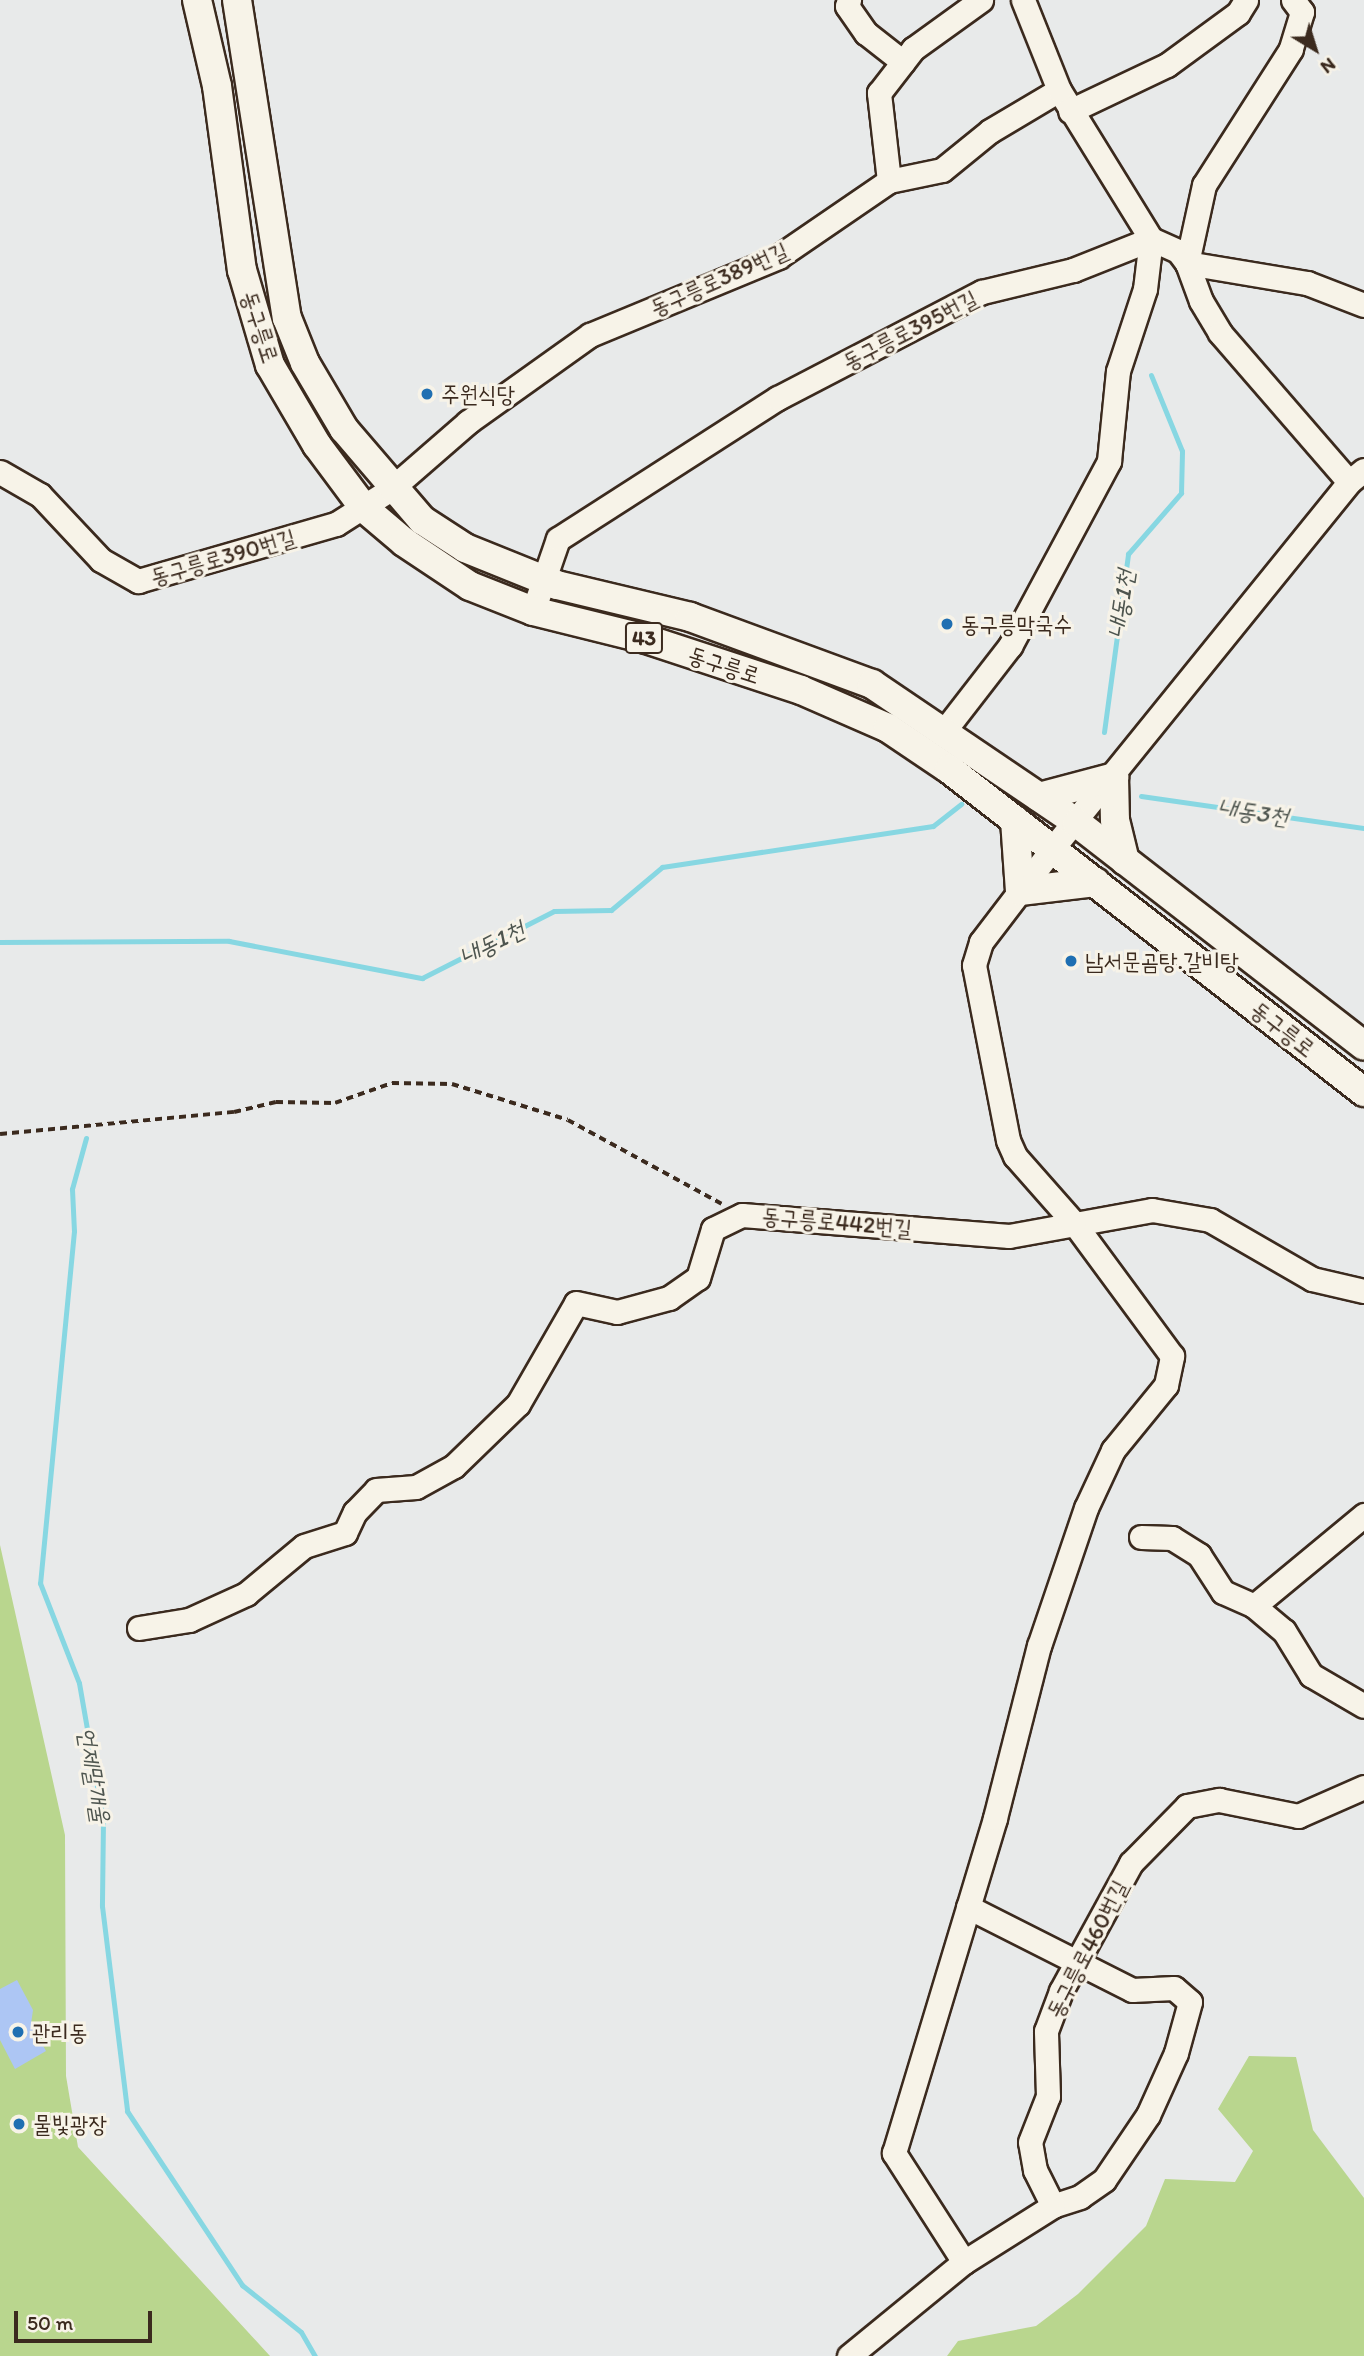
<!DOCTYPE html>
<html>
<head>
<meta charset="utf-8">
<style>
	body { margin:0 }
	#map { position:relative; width:1364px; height:2356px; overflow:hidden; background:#e8eaea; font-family:Itim,"Poor Story",sans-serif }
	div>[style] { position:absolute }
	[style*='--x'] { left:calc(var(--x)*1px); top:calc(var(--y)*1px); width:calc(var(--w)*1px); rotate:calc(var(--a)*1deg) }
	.green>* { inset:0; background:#b9d68e }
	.stream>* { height:5px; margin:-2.5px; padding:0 2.5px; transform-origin:2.5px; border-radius:2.5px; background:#87d7e2 }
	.building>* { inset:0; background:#adc6f4 }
	.path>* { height:3.5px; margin-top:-1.75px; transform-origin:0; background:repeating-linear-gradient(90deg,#3b2a1e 0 7px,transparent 0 12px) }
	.roads { filter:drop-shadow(2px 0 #3b2a1e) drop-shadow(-2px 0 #3b2a1e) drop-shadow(0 2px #3b2a1e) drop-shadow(0 -2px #3b2a1e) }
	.minor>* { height:23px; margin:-11.5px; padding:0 11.5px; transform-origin:11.5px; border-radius:11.5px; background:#f7f3e8 }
	.major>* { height:28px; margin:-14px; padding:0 14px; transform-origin:14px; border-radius:14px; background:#f7f3e8 }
	.dots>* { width:19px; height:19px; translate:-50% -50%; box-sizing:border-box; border:4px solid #f7f3e8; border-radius:50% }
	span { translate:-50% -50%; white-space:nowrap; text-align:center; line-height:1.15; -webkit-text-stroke:6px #f7f3e8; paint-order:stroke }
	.shield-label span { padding:2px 5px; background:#f7f3e8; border:2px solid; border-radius:5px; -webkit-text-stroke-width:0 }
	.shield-label { font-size:21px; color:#3b2a1e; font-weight:700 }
	.street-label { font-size:23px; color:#3b2a1e }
	.poi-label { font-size:23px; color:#3b2a1e }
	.left { translate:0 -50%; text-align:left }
	.water-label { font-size:24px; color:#4e554f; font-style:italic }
	.north { position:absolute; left:1280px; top:14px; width:70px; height:70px; -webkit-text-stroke:5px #f7f3e8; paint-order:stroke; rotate:142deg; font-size:19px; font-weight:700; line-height:28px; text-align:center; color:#3b2a1e }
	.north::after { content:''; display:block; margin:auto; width:24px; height:32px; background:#3b2a1e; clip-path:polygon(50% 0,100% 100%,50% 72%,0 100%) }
	.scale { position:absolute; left:14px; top:2311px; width:138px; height:32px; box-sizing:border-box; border:4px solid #3b2a1e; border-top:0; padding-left:9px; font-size:21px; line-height:24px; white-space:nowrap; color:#3b2a1e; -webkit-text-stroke:5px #f7f3e8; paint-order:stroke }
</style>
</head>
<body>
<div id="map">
	<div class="green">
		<i style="clip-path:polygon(0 1545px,65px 1835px,66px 2076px,78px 2147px,270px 2356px,0 2356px)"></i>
		<i style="clip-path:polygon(1249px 2056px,1296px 2057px,1313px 2130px,1364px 2198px,1364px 2356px,947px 2356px,958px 2341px,1036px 2326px,1078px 2294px,1146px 2226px,1165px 2179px,1235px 2182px,1253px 2151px,1218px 2109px)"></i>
	</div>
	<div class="stream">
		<i style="--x:1104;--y:732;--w:180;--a:-82.3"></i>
		<i style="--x:1128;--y:554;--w:81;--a:-49"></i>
		<i style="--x:1181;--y:493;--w:42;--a:-88.6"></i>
		<i style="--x:1182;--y:451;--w:82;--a:-112.2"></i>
		<i style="--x:1141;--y:796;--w:225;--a:8.2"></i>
		<i style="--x:0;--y:942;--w:229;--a:-0.3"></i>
		<i style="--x:229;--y:941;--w:197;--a:10.9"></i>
		<i style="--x:422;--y:978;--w:148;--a:-26.9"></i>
		<i style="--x:554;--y:911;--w:57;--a:-1"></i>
		<i style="--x:611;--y:910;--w:67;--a:-40.1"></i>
		<i style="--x:662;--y:867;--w:274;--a:-8.6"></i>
		<i style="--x:933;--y:826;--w:36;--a:-38"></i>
		<i style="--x:86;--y:1138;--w:53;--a:105.4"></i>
		<i style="--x:72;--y:1189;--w:42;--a:87.3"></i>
		<i style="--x:74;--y:1231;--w:354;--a:95.5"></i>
		<i style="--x:40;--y:1583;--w:107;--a:68.7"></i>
		<i style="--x:79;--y:1683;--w:139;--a:80.1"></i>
		<i style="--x:103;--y:1820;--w:86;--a:90.7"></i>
		<i style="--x:102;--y:1906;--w:207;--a:83"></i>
		<i style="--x:127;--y:2111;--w:209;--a:56.5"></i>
		<i style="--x:242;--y:2285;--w:75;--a:38.5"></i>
		<i style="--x:301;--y:2332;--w:28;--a:60"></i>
	</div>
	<div class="building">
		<i style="clip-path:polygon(17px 1980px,33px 2010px,31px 2024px,46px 2051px,15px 2069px,0 2040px,0 1989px)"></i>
	</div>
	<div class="path">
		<i style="--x:0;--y:1134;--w:235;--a:-5.4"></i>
		<i style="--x:234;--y:1112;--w:43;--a:-13.4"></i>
		<i style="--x:276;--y:1102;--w:59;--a:1"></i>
		<i style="--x:335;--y:1103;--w:60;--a:-19.3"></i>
		<i style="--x:392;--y:1083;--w:60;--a:1"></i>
		<i style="--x:452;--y:1084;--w:121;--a:17.2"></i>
		<i style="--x:568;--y:1120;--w:175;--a:28.6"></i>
	</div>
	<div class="roads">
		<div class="minor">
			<i style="--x:849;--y:0;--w:6;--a:108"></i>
			<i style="--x:847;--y:6;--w:33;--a:55"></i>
			<i style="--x:866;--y:33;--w:47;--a:38.1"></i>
			<i style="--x:1293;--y:0;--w:15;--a:53"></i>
			<i style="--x:1302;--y:12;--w:39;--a:107"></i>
			<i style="--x:1291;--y:49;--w:161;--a:122.6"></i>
			<i style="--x:1204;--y:185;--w:80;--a:102.3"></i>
			<i style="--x:1187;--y:263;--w:40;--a:69.8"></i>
			<i style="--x:1201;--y:301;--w:37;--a:59"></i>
			<i style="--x:1220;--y:333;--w:197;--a:49.1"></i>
			<i style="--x:1070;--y:111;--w:107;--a:-25.4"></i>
			<i style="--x:1167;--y:65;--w:88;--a:-36.2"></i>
			<i style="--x:1238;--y:13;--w:15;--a:-58"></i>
			<i style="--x:889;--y:181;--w:89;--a:-96.5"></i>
			<i style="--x:879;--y:93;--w:56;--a:-52.3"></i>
			<i style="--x:913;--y:49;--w:84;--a:-35.8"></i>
			<i style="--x:0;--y:472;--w:46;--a:29.9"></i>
			<i style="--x:40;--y:495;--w:89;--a:46.8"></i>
			<i style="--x:101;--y:560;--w:43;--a:29.6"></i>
			<i style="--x:138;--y:581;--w:206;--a:-16.1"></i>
			<i style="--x:336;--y:524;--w:65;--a:-32.5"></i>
			<i style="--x:391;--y:489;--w:102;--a:-41"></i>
			<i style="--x:468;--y:422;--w:150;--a:-35.5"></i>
			<i style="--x:590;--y:335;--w:204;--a:-22.5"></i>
			<i style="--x:778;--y:257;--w:135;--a:-34.4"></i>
			<i style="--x:889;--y:181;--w:54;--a:-11.7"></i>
			<i style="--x:942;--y:170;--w:62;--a:-39.1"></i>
			<i style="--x:990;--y:131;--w:80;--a:-30.7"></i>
			<i style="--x:533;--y:611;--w:76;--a:-70.9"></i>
			<i style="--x:558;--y:539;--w:261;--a:-32.7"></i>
			<i style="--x:778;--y:398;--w:230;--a:-27.5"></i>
			<i style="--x:982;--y:292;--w:94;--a:-13.6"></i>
			<i style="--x:1073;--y:270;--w:84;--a:-21.7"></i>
			<i style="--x:1151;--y:239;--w:30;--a:24"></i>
			<i style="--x:1178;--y:251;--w:15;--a:53"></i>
			<i style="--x:1187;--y:263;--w:122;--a:9.5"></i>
			<i style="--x:1307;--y:283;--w:61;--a:21.1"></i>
			<i style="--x:944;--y:731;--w:108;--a:-52.2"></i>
			<i style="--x:1010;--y:646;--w:210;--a:-61.8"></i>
			<i style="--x:1109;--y:461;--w:90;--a:-84.3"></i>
			<i style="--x:1118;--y:371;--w:86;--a:-71.8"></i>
			<i style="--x:1145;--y:289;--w:50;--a:-83.2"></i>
			<i style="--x:1151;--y:239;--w:175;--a:-121.7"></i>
			<i style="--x:1059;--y:90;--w:97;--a:-111.8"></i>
			<i style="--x:1141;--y:1537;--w:31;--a:2"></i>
			<i style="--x:1172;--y:1538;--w:32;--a:32"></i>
			<i style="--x:1199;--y:1555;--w:44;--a:57"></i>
			<i style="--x:1223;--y:1592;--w:34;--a:24"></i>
			<i style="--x:1254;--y:1606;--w:39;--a:40"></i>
			<i style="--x:1284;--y:1631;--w:52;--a:58.5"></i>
			<i style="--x:1311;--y:1675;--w:61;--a:30.3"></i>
			<i style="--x:1254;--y:1606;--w:143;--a:-39.6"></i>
			<i style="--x:139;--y:1628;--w:51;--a:-9.1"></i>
			<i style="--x:189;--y:1620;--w:63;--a:-24.5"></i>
			<i style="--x:246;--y:1594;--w:75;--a:-39.6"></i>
			<i style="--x:304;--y:1546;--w:43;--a:-17.6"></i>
			<i style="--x:345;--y:1533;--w:23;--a:-65"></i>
			<i style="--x:355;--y:1512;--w:30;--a:-46"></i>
			<i style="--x:376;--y:1490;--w:40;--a:-4.3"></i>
			<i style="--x:416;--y:1487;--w:43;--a:-28.9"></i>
			<i style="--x:454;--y:1466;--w:89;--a:-44.1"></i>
			<i style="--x:518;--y:1404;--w:116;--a:-60.1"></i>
			<i style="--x:576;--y:1303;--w:42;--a:12.4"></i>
			<i style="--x:617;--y:1312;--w:54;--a:-15.1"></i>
			<i style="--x:669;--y:1298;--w:35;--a:-35"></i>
			<i style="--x:698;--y:1278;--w:51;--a:-73"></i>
			<i style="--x:713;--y:1229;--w:32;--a:-26"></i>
			<i style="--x:742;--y:1215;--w:268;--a:4.5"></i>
			<i style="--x:1009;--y:1236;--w:145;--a:-10.3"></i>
			<i style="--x:1152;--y:1210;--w:59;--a:9.8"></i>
			<i style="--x:1210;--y:1220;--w:118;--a:30"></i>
			<i style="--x:1312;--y:1279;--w:53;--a:13"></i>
			<i style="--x:968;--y:1907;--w:184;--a:26.8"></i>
			<i style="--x:1132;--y:1990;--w:42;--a:-2.7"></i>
			<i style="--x:1174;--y:1988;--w:21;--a:41"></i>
			<i style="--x:1190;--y:2002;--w:53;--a:105.4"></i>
			<i style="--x:1176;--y:2053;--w:68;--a:114.3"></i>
			<i style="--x:1148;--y:2115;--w:78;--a:124.1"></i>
			<i style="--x:1104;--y:2180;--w:29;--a:145"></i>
			<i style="--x:1080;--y:2197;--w:28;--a:162"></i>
			<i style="--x:964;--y:2262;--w:130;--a:-122.7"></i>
			<i style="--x:894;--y:2153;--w:350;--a:-73.2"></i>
			<i style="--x:995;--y:1818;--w:178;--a:-75.7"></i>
			<i style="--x:1039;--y:1646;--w:146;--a:-71.2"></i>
			<i style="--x:1086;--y:1508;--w:64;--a:-65"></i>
			<i style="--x:1113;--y:1450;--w:84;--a:-50.8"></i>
			<i style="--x:1166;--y:1385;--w:30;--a:-78"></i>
			<i style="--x:1172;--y:1356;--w:165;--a:-126.4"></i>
			<i style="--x:1074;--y:1223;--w:89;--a:-131.4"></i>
			<i style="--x:1015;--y:1156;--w:17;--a:-114"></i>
			<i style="--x:1008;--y:1140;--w:178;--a:-101"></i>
			<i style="--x:974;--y:965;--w:24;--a:-73"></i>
			<i style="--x:981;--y:942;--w:117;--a:-52.6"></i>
			<i style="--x:1052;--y:849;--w:472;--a:-51"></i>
			<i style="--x:1349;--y:482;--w:19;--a:-39"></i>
			<i style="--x:849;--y:2356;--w:149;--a:-39.3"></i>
			<i style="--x:964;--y:2262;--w:105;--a:-32.2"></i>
			<i style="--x:1053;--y:2206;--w:40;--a:-116.6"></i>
			<i style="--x:1035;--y:2170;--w:28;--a:-100"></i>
			<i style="--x:1030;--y:2142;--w:49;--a:-68.6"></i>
			<i style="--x:1048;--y:2096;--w:65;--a:-91.8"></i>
			<i style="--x:1046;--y:2031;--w:43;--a:-69.4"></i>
			<i style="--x:1061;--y:1991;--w:146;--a:-61.3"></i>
			<i style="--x:1131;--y:1863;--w:80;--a:-45.5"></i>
			<i style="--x:1187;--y:1806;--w:33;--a:-11"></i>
			<i style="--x:1219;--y:1800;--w:81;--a:11.4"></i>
			<i style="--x:1298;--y:1816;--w:72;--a:-23.7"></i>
		</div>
		<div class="major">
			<i style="--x:197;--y:0;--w:88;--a:76.9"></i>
			<i style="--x:217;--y:86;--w:186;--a:82.3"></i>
			<i style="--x:242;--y:270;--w:99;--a:73.6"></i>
			<i style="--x:270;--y:365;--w:93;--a:59.6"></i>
			<i style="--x:317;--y:445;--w:79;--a:53.3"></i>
			<i style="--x:364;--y:508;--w:52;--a:40.4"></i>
			<i style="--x:404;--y:542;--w:79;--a:33.7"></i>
			<i style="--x:470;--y:586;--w:68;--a:21.6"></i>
			<i style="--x:533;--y:611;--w:116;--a:13.9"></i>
			<i style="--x:646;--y:639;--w:163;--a:18.2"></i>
			<i style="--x:801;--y:690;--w:95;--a:23.6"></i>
			<i style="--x:888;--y:728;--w:73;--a:33.9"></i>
			<i style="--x:949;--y:769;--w:526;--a:37.89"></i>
			<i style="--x:237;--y:0;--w:322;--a:81.1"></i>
			<i style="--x:287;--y:318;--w:48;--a:68.2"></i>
			<i style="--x:305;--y:363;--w:77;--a:59.4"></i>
			<i style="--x:344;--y:429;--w:120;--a:49.4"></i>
			<i style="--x:422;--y:520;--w:51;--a:33.1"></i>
			<i style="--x:465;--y:548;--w:99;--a:21.9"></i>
			<i style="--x:557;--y:585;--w:137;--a:13.5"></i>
			<i style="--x:690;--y:617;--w:194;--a:20.2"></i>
			<i style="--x:872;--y:684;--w:248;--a:34.1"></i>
			<i style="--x:1077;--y:823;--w:363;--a:37.8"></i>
			<i style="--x:1039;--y:797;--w:78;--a:-14.9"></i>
			<i style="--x:1114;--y:777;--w:43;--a:88.7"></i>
			<i style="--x:1115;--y:820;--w:42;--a:76.3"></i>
			<i style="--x:1015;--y:820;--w:71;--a:86"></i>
			<i style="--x:1020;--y:891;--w:76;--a:-6.8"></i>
		</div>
	</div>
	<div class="dots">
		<i style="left:427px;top:394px;background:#1f6fb2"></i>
		<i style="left:947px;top:624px;background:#1f6fb2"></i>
		<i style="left:1071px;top:961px;background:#1f6fb2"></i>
		<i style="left:18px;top:2032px;background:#1f6fb2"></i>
		<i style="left:19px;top:2124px;background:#1f6fb2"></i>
	</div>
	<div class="shield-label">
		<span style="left:644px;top:638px">43</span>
	</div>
	<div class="street-label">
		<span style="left:719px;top:279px;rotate:-24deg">동구릉로389번길</span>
		<span style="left:260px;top:327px;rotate:72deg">동구릉로</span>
		<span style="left:910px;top:330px;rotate:-27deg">동구릉로395번길</span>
		<span style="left:223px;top:557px;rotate:-16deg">동구릉로390번길</span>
		<span style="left:724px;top:665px;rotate:18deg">동구릉로</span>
		<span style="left:1283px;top:1029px;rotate:38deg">동구릉로</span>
		<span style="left:837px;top:1222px;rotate:5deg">동구릉로442번길</span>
		<span style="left:1087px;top:1949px;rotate:-63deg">동구릉로460번길</span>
	</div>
	<div class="poi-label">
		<span class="left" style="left:441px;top:394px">주원식당</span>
		<span class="left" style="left:961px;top:624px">동구릉막국수</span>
		<span class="left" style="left:1085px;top:961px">남서문곰탕.갈비탕</span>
		<span class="left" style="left:32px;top:2032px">관리동</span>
		<span class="left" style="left:33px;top:2124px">물빛광장</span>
	</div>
	<div class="water-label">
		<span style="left:1121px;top:604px;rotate:-82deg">내동1천</span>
		<span style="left:1253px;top:812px;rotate:8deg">내동3천</span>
		<span style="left:492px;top:943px;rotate:-27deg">내동1천</span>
		<span style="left:94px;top:1775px;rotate:81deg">언제말개울</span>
	</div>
	<div class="north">N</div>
	<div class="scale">50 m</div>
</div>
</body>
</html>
